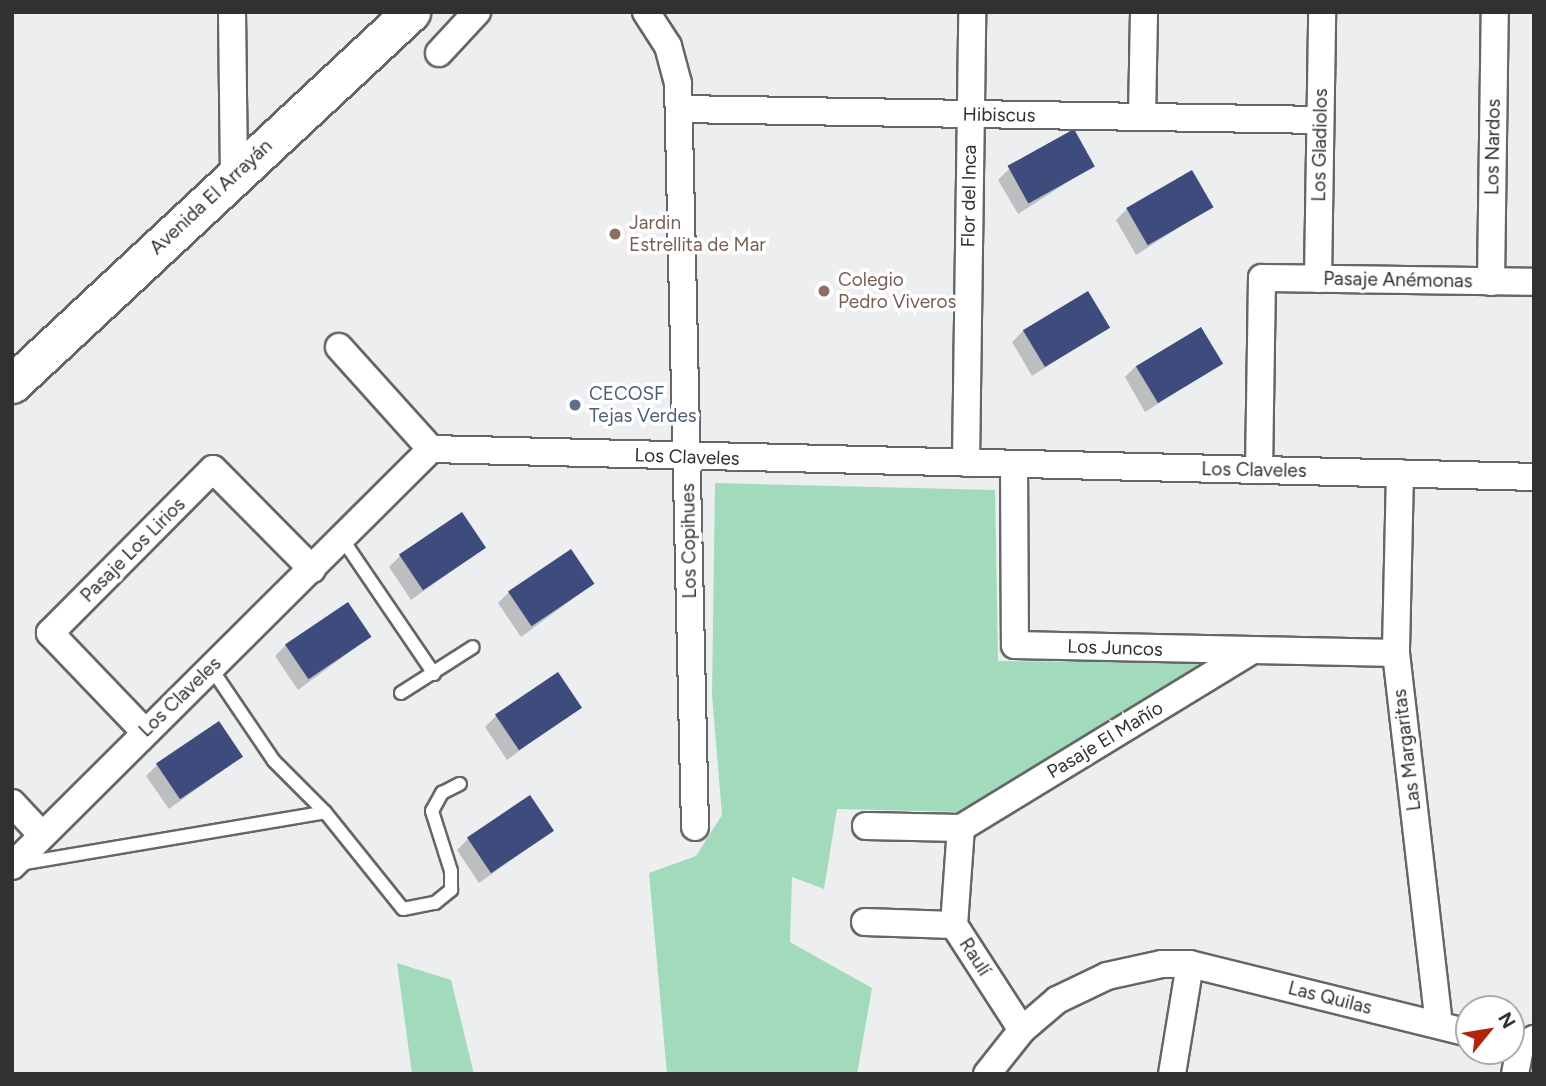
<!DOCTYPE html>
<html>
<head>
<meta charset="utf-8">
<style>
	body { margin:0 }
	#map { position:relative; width:1546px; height:1086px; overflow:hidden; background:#edeef0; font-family:Figtree,sans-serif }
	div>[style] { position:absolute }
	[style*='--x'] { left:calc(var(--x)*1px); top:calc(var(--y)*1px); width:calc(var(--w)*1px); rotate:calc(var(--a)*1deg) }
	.green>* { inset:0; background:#a1dbbc }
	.shadow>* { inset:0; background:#0003 }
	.building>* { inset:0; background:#3d4b7d; transform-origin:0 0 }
	.roads { filter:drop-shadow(2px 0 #656668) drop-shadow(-2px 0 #656668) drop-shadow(0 2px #656668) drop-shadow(0 -2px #656668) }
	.lane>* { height:12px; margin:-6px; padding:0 6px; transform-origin:6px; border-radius:6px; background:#fff }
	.street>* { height:26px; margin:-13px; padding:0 13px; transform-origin:13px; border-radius:13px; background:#fff }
	.secondary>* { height:37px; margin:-18.5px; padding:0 18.5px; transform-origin:18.5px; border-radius:18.5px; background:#fff }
	.dots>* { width:19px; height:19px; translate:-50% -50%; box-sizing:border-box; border:4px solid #fff; border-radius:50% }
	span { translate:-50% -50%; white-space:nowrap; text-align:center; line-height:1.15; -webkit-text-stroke:7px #fff; paint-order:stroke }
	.street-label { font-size:19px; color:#303132 }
	.education-label { font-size:19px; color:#785e54 }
	.left { translate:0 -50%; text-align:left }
	.service-label { font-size:19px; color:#4e5e75 }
	.frame { position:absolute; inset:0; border:14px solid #303132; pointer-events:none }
	.north { position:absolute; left:1455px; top:995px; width:70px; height:70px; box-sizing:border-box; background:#fff; border:2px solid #acadad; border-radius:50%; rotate:60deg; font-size:19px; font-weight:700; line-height:28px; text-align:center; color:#303132 }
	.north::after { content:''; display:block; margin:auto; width:24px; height:32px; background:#b1240a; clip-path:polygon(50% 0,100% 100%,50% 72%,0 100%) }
</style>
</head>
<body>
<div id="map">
	<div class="green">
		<i style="clip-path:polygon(715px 483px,995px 490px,998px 661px,1214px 663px,963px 812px,837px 809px,824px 889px,792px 877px,790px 942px,872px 988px,857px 1074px,667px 1074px,649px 873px,696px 856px,722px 815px,712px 695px)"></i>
		<i style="clip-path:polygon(397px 963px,451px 980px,474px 1074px,412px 1074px)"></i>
	</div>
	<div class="shadow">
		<i style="clip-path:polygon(1093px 166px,1018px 214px,998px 180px,1009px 169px)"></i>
		<i style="clip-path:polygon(1211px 207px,1136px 255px,1116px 220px,1127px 209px)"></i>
		<i style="clip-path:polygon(1107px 328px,1032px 376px,1012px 342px,1023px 331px)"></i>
		<i style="clip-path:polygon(1221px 364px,1145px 412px,1125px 377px,1136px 366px)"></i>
		<i style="clip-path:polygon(484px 548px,411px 600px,389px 567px,400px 556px)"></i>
		<i style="clip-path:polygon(593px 584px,521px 637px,498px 603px,509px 592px)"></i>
		<i style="clip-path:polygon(370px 637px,298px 690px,275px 656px,286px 645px)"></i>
		<i style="clip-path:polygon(580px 707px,507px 760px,485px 727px,496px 716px)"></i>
		<i style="clip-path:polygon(241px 757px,169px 809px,146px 776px,157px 765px)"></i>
		<i style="clip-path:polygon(552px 831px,479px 883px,457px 850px,468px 839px)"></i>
	</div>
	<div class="building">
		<i style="left:1074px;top:129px;width:43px;height:76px;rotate:61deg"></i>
		<i style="left:1192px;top:170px;width:43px;height:76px;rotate:60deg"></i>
		<i style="left:1088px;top:291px;width:43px;height:76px;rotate:59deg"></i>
		<i style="left:1201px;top:327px;width:43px;height:76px;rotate:59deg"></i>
		<i style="left:462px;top:512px;width:43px;height:76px;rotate:56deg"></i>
		<i style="left:571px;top:549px;width:42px;height:76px;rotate:56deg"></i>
		<i style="left:348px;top:602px;width:42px;height:76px;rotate:56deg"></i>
		<i style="left:558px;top:672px;width:43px;height:76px;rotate:56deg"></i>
		<i style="left:219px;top:721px;width:43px;height:76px;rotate:56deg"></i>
		<i style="left:530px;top:795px;width:43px;height:76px;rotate:56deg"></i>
	</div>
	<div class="roads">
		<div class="lane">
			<i style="--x:343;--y:540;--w:162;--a:55.8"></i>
			<i style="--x:211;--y:668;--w:112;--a:55.9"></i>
			<i style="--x:274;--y:761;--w:72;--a:45"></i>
			<i style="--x:325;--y:812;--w:124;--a:51.2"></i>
			<i style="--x:403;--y:909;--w:33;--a:-11"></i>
			<i style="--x:435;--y:903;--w:21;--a:-39"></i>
			<i style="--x:451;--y:890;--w:19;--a:-90"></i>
			<i style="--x:451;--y:871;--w:63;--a:-107.6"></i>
			<i style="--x:432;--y:811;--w:21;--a:-61"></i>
			<i style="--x:442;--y:793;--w:20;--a:-27"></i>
			<i style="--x:401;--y:693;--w:85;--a:-32.6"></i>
			<i style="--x:19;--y:864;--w:310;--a:-9.6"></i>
		</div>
		<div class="street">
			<i style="--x:232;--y:12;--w:162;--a:89.3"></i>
			<i style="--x:646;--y:12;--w:40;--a:57.1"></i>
			<i style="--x:668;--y:46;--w:39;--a:75"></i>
			<i style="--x:678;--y:84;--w:743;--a:88.69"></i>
			<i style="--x:439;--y:53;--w:56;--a:-47.2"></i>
			<i style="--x:679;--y:109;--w:641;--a:0.98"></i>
			<i style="--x:1142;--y:117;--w:105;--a:-88.9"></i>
			<i style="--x:1318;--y:279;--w:267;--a:-89.1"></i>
			<i style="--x:1491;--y:282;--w:270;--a:-89.2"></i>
			<i style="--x:339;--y:347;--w:137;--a:48"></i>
			<i style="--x:966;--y:463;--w:451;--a:-89.2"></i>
			<i style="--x:1014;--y:464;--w:181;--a:89.7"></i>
			<i style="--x:1015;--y:645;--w:381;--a:1.2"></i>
			<i style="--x:1259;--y:470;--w:192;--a:-89.1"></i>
			<i style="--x:1262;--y:278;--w:272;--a:0.8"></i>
			<i style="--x:1400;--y:473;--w:180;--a:91.3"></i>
			<i style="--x:1396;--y:653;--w:373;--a:83.4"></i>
			<i style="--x:144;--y:731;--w:136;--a:-133.8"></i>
			<i style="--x:50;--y:633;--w:231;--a:-45.2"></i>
			<i style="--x:213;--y:469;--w:141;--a:45.3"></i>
			<i style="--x:12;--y:803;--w:44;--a:46.8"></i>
			<i style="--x:866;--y:826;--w:95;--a:1.2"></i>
			<i style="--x:12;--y:866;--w:591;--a:-44.86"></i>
			<i style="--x:431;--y:449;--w:1103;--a:1.45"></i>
			<i style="--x:865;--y:922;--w:89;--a:1.9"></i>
			<i style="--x:954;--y:925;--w:97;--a:-85.9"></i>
			<i style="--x:961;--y:828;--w:338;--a:-31.4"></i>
			<i style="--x:954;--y:925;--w:125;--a:57.1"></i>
			<i style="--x:987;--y:1074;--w:56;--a:-51.5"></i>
			<i style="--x:1022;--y:1030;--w:46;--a:-40.6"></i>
			<i style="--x:1057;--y:1000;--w:55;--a:-25.6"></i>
			<i style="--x:1107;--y:976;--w:56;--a:-12.3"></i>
			<i style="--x:1162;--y:964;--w:28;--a:0"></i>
			<i style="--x:1190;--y:964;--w:287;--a:13.9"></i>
			<i style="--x:1172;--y:1074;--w:111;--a:-80.7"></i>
			<i style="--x:1515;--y:1074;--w:26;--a:-79"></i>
			<i style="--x:1520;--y:1048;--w:17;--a:-33"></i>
		</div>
		<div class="secondary">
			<i style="--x:12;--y:384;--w:546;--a:-42.99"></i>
		</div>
	</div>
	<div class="dots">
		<i style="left:615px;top:234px;background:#8d6e63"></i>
		<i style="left:824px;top:291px;background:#8d6e63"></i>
		<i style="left:575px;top:405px;background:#5c6f8a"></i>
	</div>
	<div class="street-label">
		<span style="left:999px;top:115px;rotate:1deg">Hibiscus</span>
		<span style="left:1320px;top:145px;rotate:-89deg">Los Gladiolos</span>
		<span style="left:1493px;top:147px;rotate:-89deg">Los Nardos</span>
		<span style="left:969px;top:196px;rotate:-89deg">Flor del Inca</span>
		<span style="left:211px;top:197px;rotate:-43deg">Avenida El Arrayán</span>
		<span style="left:1398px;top:280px;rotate:1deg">Pasaje Anémonas</span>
		<span style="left:687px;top:457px;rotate:2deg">Los Claveles</span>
		<span style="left:1254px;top:470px;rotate:1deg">Los Claveles</span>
		<span style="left:689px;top:541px;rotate:-91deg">Los Copihues</span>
		<span style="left:133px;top:550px;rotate:-45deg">Pasaje Los Lirios</span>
		<span style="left:1115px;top:648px;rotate:2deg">Los Juncos</span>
		<span style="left:180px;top:697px;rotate:-44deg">Los Claveles</span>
		<span style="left:1105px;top:740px;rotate:-31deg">Pasaje El Mañío</span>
		<span style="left:1407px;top:750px;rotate:-97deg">Las Margaritas</span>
		<span style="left:975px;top:957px;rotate:57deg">Raulí</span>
		<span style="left:1330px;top:998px;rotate:14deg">Las Quilas</span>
	</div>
	<div class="education-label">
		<span class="left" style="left:629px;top:234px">Jardin<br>Estrellita de Mar</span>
		<span class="left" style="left:838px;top:291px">Colegio<br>Pedro Viveros</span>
	</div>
	<div class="service-label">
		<span class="left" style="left:589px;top:405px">CECOSF<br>Tejas Verdes</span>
	</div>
	<div class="frame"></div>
	<div class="north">N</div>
</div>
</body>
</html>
